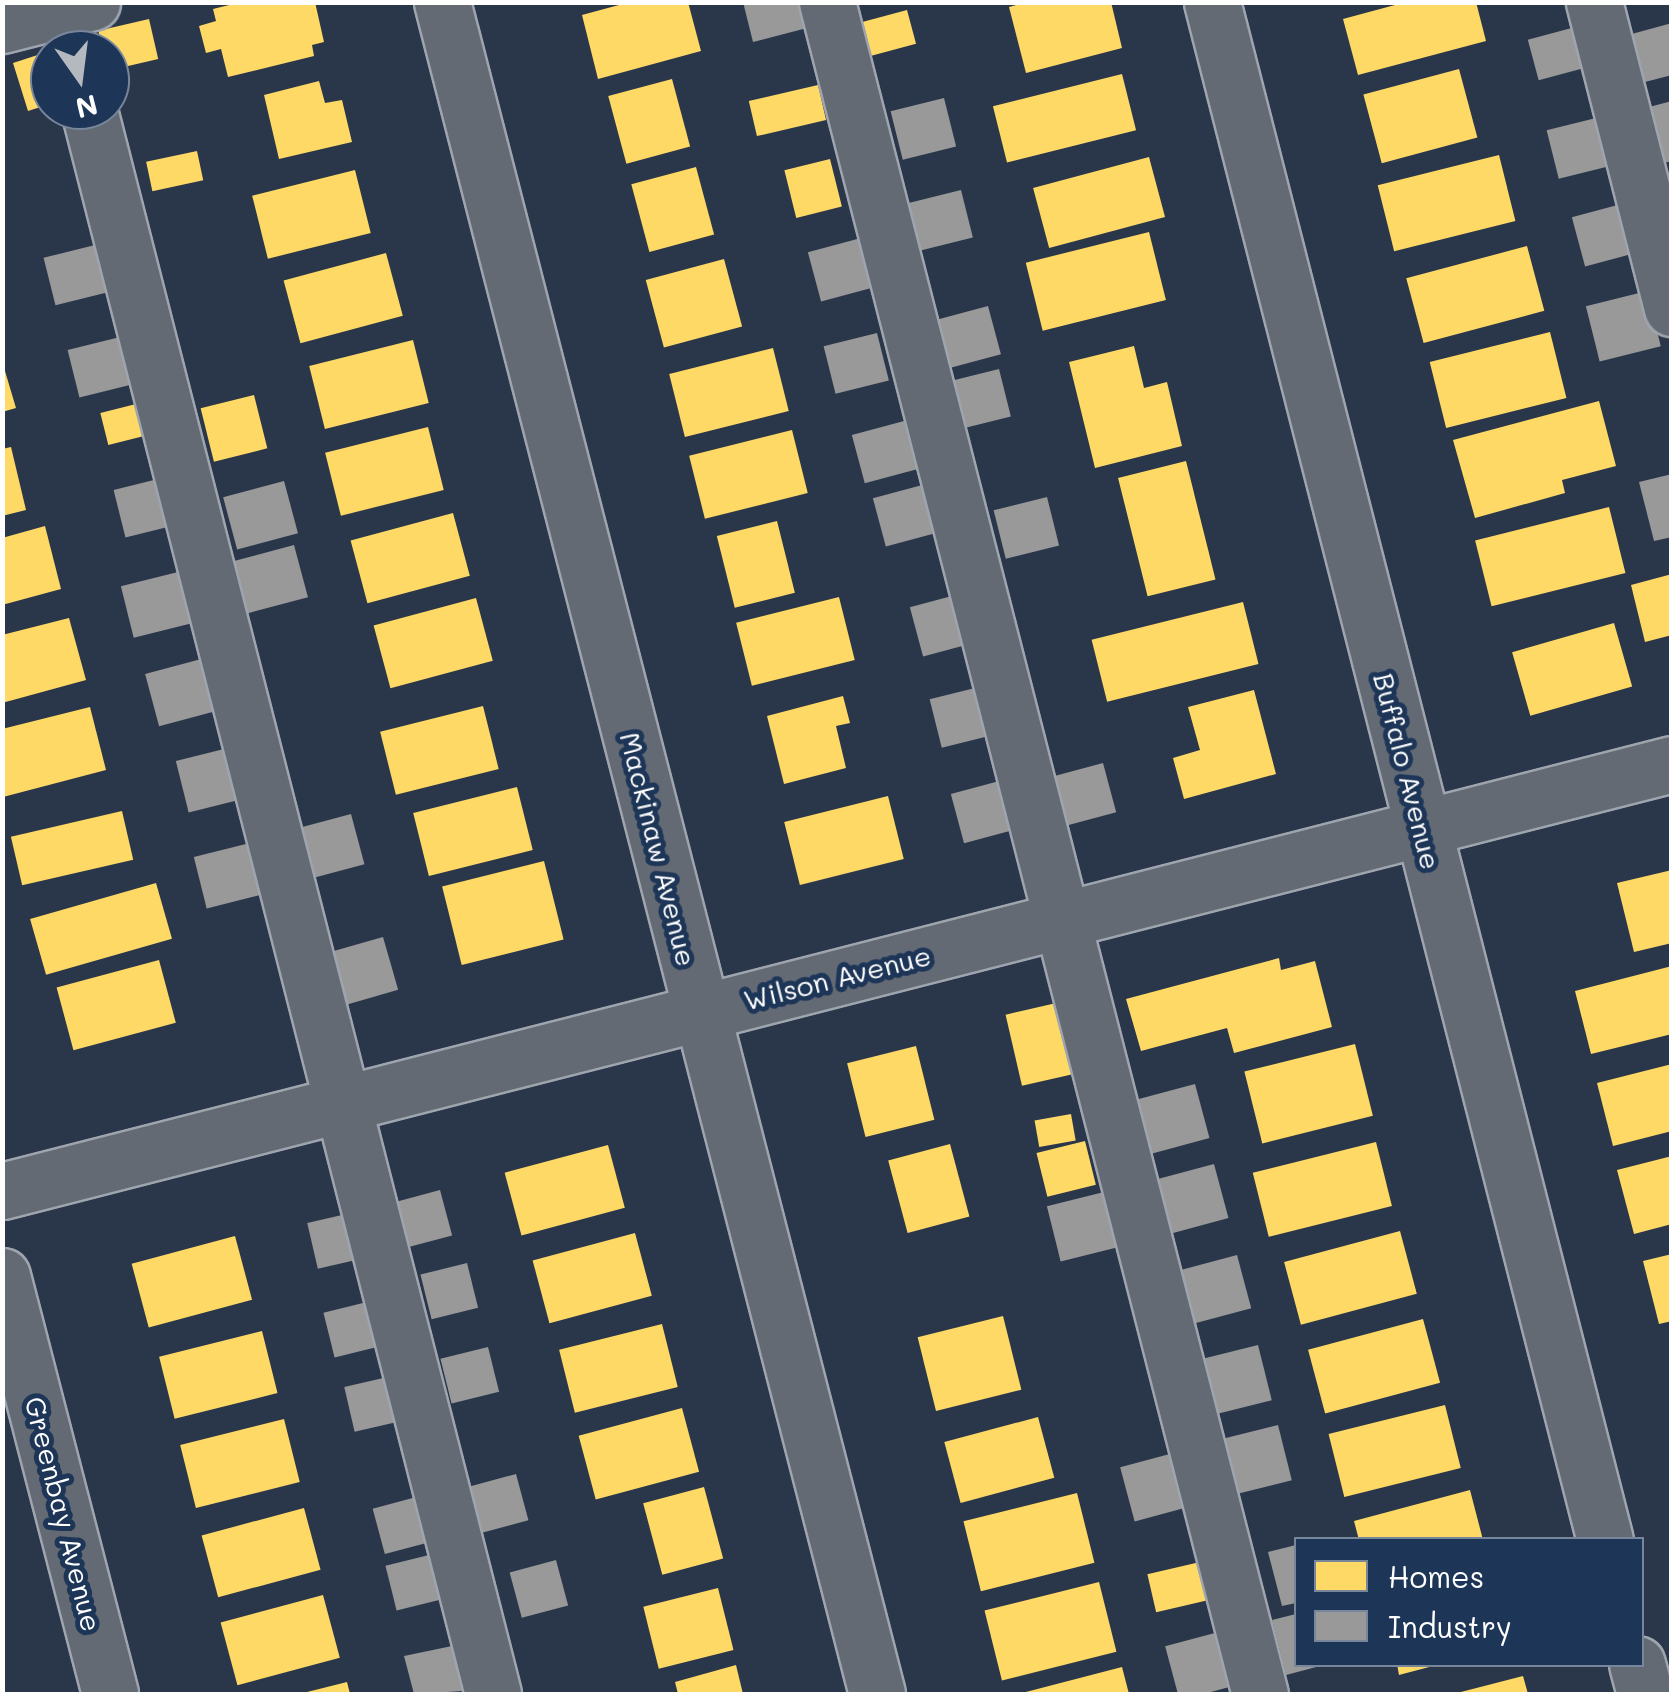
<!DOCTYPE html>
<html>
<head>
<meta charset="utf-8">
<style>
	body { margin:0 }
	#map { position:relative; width:1674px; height:1697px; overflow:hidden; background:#2a374a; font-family:Mali,sans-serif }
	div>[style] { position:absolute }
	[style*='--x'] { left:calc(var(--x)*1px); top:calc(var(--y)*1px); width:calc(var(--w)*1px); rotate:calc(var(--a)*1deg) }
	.homes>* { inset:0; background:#ffd966; transform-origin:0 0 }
	.industry>* { inset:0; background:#999; transform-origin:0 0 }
	.roads { filter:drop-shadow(2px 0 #9fa5ae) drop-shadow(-2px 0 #9fa5ae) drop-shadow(0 2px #9fa5ae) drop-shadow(0 -2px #9fa5ae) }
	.minor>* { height:55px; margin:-27.5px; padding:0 27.5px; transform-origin:27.5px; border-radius:27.5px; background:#636a74 }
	span { translate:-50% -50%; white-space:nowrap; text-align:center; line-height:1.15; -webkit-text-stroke:10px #1d3557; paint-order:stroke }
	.street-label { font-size:28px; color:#fff }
	.frame { position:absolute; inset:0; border:5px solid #fff; pointer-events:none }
	.legend { position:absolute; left:1294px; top:1537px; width:350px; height:130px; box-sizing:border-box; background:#1d3557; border:2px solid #77869a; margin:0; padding:12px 18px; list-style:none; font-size:30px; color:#fff }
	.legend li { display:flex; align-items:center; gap:20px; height:50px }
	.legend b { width:50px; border:2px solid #77869a }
	.north { position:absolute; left:30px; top:30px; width:100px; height:100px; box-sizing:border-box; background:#1d3557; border:2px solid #77869a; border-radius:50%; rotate:166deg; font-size:28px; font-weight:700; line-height:40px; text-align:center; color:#fff }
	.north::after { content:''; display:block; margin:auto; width:35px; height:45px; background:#b4b9c0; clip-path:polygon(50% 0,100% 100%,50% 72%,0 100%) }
</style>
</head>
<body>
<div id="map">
	<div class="homes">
		<i style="clip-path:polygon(241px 2px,315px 2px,324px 42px,312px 45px,314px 56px,228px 77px,221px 49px,206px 53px,199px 26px,216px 21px,213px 9px)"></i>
		<i style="clip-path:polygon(630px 2px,688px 2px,701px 51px,598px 79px,582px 15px)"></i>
		<i style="clip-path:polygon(1027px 2px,1111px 2px,1122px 48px,1026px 73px,1009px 7px)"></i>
		<i style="clip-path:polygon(1406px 2px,1476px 2px,1486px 41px,1358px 75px,1343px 19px)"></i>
		<i style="left:907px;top:10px;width:35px;height:52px;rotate:75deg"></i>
		<i style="left:149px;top:19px;width:41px;height:52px;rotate:77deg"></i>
		<i style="clip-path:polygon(50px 51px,50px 104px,28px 111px,13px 63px)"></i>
		<i style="left:1459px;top:69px;width:71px;height:99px;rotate:75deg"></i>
		<i style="left:1122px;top:74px;width:58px;height:133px;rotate:76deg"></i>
		<i style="left:672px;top:79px;width:70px;height:66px;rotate:75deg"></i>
		<i style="clip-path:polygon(319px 81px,325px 103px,342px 100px,352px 142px,279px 159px,264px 95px)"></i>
		<i style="left:818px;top:85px;width:36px;height:71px;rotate:77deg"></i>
		<i style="left:197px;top:151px;width:30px;height:52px;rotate:78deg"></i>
		<i style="left:1499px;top:155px;width:68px;height:125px;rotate:76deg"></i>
		<i style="left:1149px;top:157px;width:62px;height:120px;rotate:75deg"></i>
		<i style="left:830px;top:159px;width:49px;height:47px;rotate:76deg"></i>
		<i style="left:696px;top:167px;width:70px;height:67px;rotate:75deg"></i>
		<i style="left:355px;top:170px;width:65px;height:106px;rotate:76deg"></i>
		<i style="left:1149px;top:232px;width:70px;height:127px;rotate:76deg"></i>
		<i style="left:1527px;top:246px;width:67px;height:125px;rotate:75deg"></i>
		<i style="left:386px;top:253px;width:65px;height:106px;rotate:75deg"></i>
		<i style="left:724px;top:259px;width:70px;height:81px;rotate:75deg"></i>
		<i style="left:1550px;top:332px;width:68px;height:124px;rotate:76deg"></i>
		<i style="left:413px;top:340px;width:65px;height:107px;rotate:76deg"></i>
		<i style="clip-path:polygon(1134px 346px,1144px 388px,1167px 382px,1182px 446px,1095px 468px,1069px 362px)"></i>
		<i style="left:773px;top:348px;width:65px;height:107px;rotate:76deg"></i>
		<i style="clip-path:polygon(2px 361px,16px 408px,2px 412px)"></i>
		<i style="left:254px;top:395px;width:55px;height:55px;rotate:76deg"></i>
		<i style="clip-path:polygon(1599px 401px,1616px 466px,1562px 480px,1565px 493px,1475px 518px,1453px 440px)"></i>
		<i style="left:144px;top:402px;width:33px;height:45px;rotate:76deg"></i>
		<i style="left:428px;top:427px;width:65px;height:106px;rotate:76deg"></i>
		<i style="left:792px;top:430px;width:65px;height:106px;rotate:76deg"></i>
		<i style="clip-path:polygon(11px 447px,26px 510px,2px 516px,2px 449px)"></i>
		<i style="left:1186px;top:461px;width:122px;height:70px;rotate:76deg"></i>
		<i style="left:1609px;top:507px;width:68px;height:138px;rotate:76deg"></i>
		<i style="left:453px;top:513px;width:65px;height:106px;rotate:75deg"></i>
		<i style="left:777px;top:521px;width:74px;height:62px;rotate:76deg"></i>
		<i style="clip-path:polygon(45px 526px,61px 589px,2px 605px,2px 538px)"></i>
		<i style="clip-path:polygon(1672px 574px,1672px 635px,1645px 642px,1631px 585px)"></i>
		<i style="left:839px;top:597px;width:65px;height:106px;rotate:76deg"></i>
		<i style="left:476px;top:598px;width:65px;height:106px;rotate:75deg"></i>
		<i style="left:1243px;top:602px;width:64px;height:156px;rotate:76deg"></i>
		<i style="clip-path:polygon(69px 618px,86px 680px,2px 703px,2px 635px)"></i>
		<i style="left:1614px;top:623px;width:66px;height:106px;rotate:74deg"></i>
		<i style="clip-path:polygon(1254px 690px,1276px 774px,1184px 799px,1173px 758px,1200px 750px,1188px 707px)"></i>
		<i style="clip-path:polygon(843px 696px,850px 723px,836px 726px,846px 768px,784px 784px,767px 716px)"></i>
		<i style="left:483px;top:706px;width:65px;height:106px;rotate:76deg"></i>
		<i style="clip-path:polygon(90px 707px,106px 770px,3px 797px,2px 729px)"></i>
		<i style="left:517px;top:787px;width:65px;height:107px;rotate:76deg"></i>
		<i style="left:888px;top:796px;width:65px;height:107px;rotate:76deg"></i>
		<i style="left:122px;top:811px;width:50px;height:114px;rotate:77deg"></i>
		<i style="left:544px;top:861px;width:81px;height:105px;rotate:76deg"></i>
		<i style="clip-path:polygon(1672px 870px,1672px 943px,1634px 952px,1617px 883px)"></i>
		<i style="left:156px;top:883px;width:58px;height:131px;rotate:74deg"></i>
		<i style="clip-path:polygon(1279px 958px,1281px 970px,1315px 961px,1332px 1027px,1234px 1053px,1227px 1028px,1141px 1051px,1126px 999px)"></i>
		<i style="left:159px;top:960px;width:65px;height:106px;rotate:75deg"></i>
		<i style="clip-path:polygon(1672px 966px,1672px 1034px,1591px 1054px,1575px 991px)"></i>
		<i style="left:1065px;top:1001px;width:73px;height:61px;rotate:77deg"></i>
		<i style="left:1355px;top:1044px;width:74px;height:114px;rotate:76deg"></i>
		<i style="left:916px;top:1046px;width:76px;height:71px;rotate:76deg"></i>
		<i style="clip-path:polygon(1672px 1064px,1672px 1131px,1613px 1146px,1597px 1083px)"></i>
		<i style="left:1071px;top:1114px;width:27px;height:37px;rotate:80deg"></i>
		<i style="left:1085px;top:1141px;width:45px;height:50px;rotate:76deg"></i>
		<i style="left:1376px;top:1142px;width:66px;height:127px;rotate:76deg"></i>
		<i style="left:950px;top:1144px;width:75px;height:64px;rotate:75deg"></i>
		<i style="left:608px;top:1145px;width:65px;height:107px;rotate:75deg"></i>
		<i style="clip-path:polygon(1672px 1156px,1672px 1224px,1634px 1234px,1617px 1170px)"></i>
		<i style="left:1400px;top:1231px;width:65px;height:120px;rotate:75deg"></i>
		<i style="left:635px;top:1233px;width:65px;height:106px;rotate:75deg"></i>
		<i style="left:235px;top:1236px;width:66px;height:107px;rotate:75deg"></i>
		<i style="clip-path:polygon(1672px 1254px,1672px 1321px,1659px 1324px,1643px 1261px)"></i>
		<i style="left:1003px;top:1316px;width:76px;height:88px;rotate:76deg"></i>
		<i style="left:1423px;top:1319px;width:66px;height:119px;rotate:75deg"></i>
		<i style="left:662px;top:1324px;width:65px;height:106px;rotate:76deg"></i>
		<i style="left:262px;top:1331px;width:64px;height:106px;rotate:76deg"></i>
		<i style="left:1445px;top:1405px;width:65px;height:120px;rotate:76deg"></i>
		<i style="left:682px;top:1408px;width:66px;height:107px;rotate:75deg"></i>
		<i style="left:1038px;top:1417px;width:63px;height:97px;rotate:75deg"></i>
		<i style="left:284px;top:1419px;width:65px;height:107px;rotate:76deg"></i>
		<i style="left:704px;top:1487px;width:74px;height:63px;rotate:75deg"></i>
		<i style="clip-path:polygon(1470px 1490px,1483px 1540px,1359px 1540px,1354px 1521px)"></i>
		<i style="left:1077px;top:1493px;width:72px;height:117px;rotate:76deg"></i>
		<i style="left:304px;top:1508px;width:64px;height:106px;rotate:75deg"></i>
		<i style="left:1200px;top:1562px;width:39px;height:54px;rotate:77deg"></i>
		<i style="left:1099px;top:1582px;width:72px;height:118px;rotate:76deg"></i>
		<i style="left:718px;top:1588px;width:64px;height:77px;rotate:76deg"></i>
		<i style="left:323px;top:1595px;width:65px;height:106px;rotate:75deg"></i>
		<i style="clip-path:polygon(1397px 1664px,1433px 1664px,1433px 1666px,1399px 1675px)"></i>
		<i style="clip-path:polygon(736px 1665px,743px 1694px,678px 1694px,675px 1682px)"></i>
		<i style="clip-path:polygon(1122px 1667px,1129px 1694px,1022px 1694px,1022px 1693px)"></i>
		<i style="clip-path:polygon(1523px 1676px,1528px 1694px,1457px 1694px,1457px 1693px)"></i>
		<i style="clip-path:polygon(347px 1682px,350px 1694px,303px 1694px,303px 1693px)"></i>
	</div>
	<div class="industry">
		<i style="clip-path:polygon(743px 2px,800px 2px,807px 28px,753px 42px)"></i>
		<i style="clip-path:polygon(1672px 23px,1672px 75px,1641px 83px,1628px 35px)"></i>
		<i style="left:1579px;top:26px;width:42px;height:53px;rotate:75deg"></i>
		<i style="left:944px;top:98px;width:50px;height:55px;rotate:76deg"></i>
		<i style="clip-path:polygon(1672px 101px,1672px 161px,1664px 163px,1649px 107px)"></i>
		<i style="left:1600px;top:117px;width:50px;height:55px;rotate:76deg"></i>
		<i style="left:961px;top:190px;width:49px;height:56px;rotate:76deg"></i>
		<i style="left:1625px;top:203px;width:51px;height:55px;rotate:75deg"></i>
		<i style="left:861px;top:238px;width:51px;height:55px;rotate:75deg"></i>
		<i style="left:95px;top:245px;width:49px;height:53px;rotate:76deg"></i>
		<i style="left:1647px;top:291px;width:57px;height:63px;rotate:76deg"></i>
		<i style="left:988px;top:306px;width:50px;height:55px;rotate:75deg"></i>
		<i style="left:877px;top:333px;width:49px;height:55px;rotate:76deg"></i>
		<i style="left:120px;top:337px;width:49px;height:54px;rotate:76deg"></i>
		<i style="left:999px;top:369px;width:49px;height:55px;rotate:76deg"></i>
		<i style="left:904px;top:421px;width:50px;height:54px;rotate:75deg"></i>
		<i style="clip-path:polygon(1672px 474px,1672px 537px,1654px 541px,1639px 482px)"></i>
		<i style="left:166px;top:477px;width:49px;height:54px;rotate:76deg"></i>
		<i style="left:284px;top:481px;width:54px;height:63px;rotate:75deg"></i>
		<i style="left:926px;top:484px;width:50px;height:55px;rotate:75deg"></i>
		<i style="left:1047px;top:497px;width:50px;height:55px;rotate:76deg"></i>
		<i style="left:294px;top:545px;width:54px;height:62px;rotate:75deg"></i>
		<i style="left:182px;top:571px;width:53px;height:63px;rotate:76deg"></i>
		<i style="left:963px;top:593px;width:51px;height:55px;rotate:75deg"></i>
		<i style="left:205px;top:658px;width:54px;height:62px;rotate:75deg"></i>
		<i style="left:983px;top:686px;width:50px;height:55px;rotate:76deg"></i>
		<i style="left:236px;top:746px;width:53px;height:62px;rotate:76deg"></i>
		<i style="left:1103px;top:763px;width:51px;height:55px;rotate:75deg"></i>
		<i style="left:1003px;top:780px;width:51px;height:54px;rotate:75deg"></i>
		<i style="left:351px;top:814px;width:52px;height:62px;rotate:75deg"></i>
		<i style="left:254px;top:842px;width:53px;height:62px;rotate:76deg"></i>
		<i style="left:383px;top:937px;width:55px;height:53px;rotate:74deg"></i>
		<i style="left:1195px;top:1084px;width:56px;height:63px;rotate:75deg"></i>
		<i style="left:1214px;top:1164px;width:56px;height:63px;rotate:75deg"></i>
		<i style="left:440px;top:1190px;width:47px;height:48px;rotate:75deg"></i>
		<i style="left:1108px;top:1191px;width:57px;height:63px;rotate:76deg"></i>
		<i style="left:355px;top:1212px;width:47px;height:49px;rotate:77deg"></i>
		<i style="left:1237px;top:1255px;width:55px;height:63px;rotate:75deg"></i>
		<i style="left:467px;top:1263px;width:46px;height:48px;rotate:76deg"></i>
		<i style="left:371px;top:1301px;width:46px;height:49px;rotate:76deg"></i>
		<i style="left:1258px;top:1345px;width:57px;height:63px;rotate:76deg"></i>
		<i style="left:488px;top:1347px;width:46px;height:49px;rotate:76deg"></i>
		<i style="left:392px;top:1376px;width:46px;height:49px;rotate:77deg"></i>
		<i style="left:1278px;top:1425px;width:57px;height:63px;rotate:76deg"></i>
		<i style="left:1181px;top:1451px;width:56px;height:63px;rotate:75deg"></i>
		<i style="left:516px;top:1474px;width:48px;height:48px;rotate:75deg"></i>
		<i style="left:420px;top:1496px;width:47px;height:49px;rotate:75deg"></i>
		<i style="clip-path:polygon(1296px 1545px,1296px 1603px,1282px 1606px,1268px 1552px)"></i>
		<i style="left:433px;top:1554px;width:46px;height:49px;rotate:76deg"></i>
		<i style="left:556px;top:1560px;width:47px;height:48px;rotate:75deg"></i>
		<i style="clip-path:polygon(1296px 1614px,1296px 1664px,1320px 1666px,1286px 1675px,1272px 1620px)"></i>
		<i style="left:1226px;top:1630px;width:56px;height:63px;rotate:75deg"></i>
		<i style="clip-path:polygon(452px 1646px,463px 1691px,414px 1694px,404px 1656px)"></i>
	</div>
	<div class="roads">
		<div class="minor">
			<i style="--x:442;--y:2;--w:1747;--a:75.58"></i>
			<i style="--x:827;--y:2;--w:1747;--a:75.65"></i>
			<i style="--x:1212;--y:2;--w:1587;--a:75.67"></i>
			<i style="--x:1594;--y:2;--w:316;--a:75.7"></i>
			<i style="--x:2;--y:25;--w:93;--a:-14.3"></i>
			<i style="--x:89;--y:110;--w:1635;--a:75.69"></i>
			<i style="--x:2;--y:1191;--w:1724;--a:-14.34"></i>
			<i style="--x:2;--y:1276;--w:432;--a:75.5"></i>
			<i style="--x:1637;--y:1664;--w:31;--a:75"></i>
		</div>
	</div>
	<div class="street-label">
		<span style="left:1408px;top:771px;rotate:76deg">Buffalo Avenue</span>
		<span style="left:659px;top:849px;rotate:76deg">Mackinaw Avenue</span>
		<span style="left:837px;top:977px;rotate:-14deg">Wilson Avenue</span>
		<span style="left:64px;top:1514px;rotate:76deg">Greenbay Avenue</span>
	</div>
	<div class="frame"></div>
	<ul class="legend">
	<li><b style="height:28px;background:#ffd966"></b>Homes</li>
	<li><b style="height:28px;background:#999"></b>Industry</li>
	</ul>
	<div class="north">N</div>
</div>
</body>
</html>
